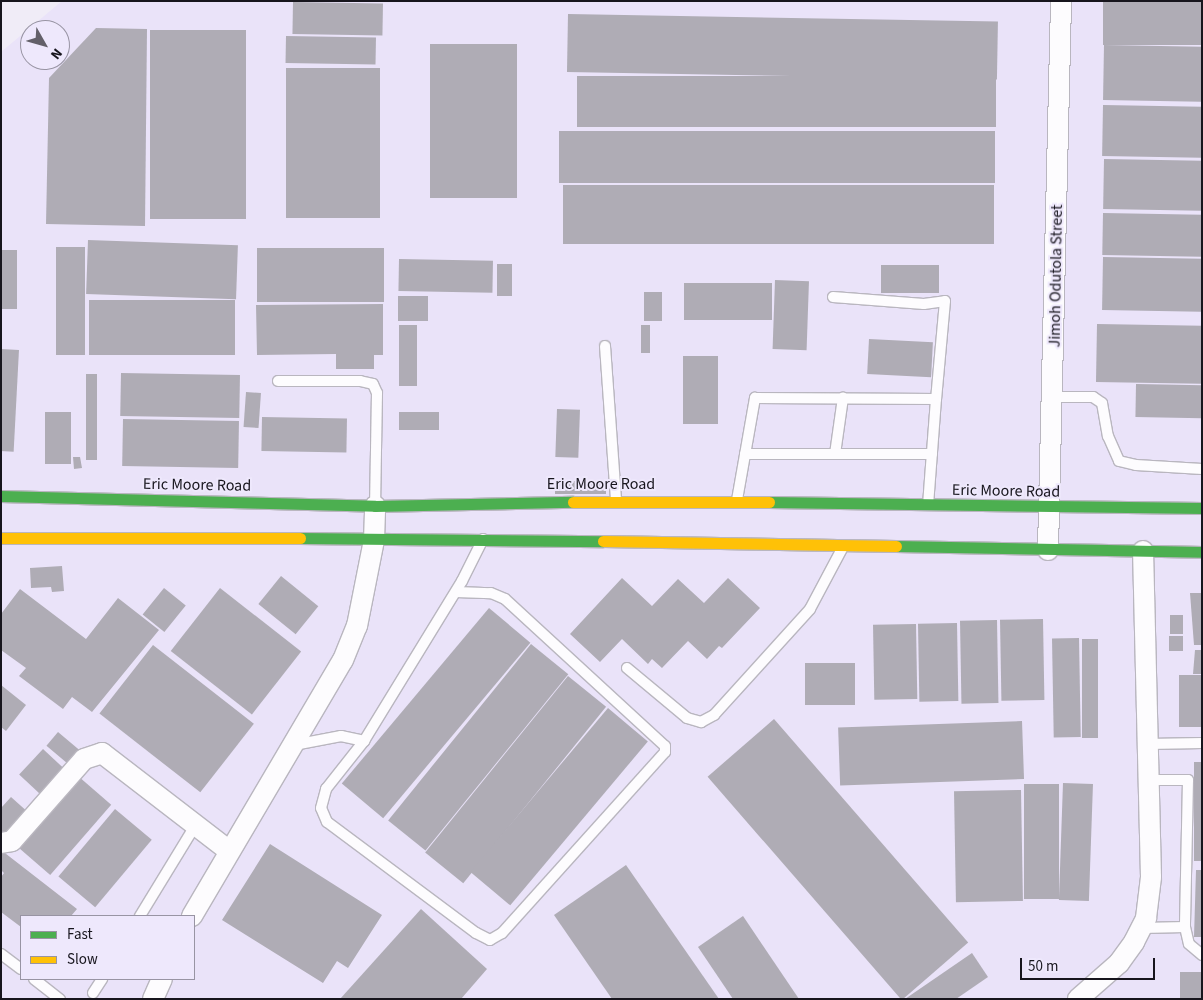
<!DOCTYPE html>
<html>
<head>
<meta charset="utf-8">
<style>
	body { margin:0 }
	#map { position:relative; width:1203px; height:1000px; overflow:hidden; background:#f0ecf7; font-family:"Source Sans 3",sans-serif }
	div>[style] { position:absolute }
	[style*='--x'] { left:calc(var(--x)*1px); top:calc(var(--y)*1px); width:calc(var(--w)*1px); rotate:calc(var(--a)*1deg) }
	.built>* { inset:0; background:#eae3f9 }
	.building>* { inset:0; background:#afacb5; transform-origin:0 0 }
	.roads { filter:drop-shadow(1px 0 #b9b6bf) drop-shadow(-1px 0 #b9b6bf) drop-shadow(0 1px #b9b6bf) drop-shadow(0 -1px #b9b6bf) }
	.lane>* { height:10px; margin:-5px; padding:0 5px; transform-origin:5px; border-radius:5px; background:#fdfcfe }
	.street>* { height:20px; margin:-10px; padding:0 10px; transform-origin:10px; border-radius:10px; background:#fdfcfe }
	.fast>* { height:11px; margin:-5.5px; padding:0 5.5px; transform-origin:5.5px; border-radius:5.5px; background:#4caf50 }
	.slow>* { height:11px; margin:-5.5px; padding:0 5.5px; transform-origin:5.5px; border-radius:5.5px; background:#ffc107 }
	span { translate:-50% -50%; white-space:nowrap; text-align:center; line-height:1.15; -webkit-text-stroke:4px #eee8fc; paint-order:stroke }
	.street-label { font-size:16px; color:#17151d }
	.frame { position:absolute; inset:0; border:2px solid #17151d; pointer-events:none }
	.legend { position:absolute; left:20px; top:915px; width:175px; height:65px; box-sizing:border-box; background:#eee8fc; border:1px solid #9894a3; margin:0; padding:6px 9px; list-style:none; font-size:15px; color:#17151d }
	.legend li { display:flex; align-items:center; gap:10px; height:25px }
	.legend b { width:25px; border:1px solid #9894a3 }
	.north { position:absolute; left:20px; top:20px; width:50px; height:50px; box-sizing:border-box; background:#eee8fc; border:1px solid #9894a3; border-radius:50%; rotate:128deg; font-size:14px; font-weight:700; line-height:20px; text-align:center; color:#17151d }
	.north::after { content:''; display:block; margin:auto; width:18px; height:22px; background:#636069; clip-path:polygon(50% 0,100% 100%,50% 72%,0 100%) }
	.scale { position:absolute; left:1020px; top:958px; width:135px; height:22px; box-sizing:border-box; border:2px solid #17151d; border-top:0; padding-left:6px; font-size:15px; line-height:18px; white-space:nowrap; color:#17151d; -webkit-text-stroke:4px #eee8fc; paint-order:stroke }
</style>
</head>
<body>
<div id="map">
	<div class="built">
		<i style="clip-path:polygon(evenodd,62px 1px,1202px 1px,1202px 999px,1px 999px,1px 52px,62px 1px,30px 30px,60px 30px,60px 60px,30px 60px,30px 30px,62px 1px,21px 916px,194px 916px,194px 979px,21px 979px,21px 916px)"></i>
	</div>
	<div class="building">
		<i style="left:1103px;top:1px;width:99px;height:44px"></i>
		<i style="left:293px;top:2px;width:90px;height:32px;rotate:1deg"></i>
		<i style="left:568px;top:14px;width:430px;height:58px;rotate:1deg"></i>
		<i style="clip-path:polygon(96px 28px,147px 29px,145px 226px,46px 224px,49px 78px)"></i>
		<i style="left:150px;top:30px;width:96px;height:189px"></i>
		<i style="left:286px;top:36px;width:90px;height:27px;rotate:1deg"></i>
		<i style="left:430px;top:44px;width:87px;height:154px"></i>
		<i style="left:1104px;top:45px;width:98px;height:55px;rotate:1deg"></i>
		<i style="left:286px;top:68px;width:94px;height:150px"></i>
		<i style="left:577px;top:76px;width:419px;height:51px"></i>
		<i style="left:1103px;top:105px;width:99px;height:51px;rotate:1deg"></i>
		<i style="left:995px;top:131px;width:52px;height:436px;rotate:90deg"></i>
		<i style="left:1104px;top:159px;width:98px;height:50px;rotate:1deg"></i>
		<i style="left:563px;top:185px;width:431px;height:59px"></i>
		<i style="left:1103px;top:213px;width:99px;height:42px;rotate:1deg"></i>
		<i style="left:88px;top:240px;width:150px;height:54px;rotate:2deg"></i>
		<i style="left:56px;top:247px;width:29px;height:108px"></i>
		<i style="left:257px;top:248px;width:127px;height:54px"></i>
		<i style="left:1px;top:250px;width:16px;height:59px"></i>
		<i style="left:1103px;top:257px;width:99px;height:53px;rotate:1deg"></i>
		<i style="left:399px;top:259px;width:94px;height:32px;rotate:1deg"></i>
		<i style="left:512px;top:264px;width:32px;height:15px;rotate:90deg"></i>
		<i style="left:881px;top:265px;width:58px;height:28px"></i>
		<i style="left:775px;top:280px;width:34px;height:69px;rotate:2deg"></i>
		<i style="left:772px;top:283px;width:37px;height:88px;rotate:90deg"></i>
		<i style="left:644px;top:292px;width:18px;height:29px"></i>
		<i style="left:428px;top:296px;width:25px;height:30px;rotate:90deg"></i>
		<i style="left:89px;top:300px;width:146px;height:55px"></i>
		<i style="clip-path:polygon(383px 304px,383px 355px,374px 355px,374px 369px,336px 369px,336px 354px,257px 355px,256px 305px)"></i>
		<i style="left:1097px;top:324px;width:105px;height:58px;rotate:1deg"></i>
		<i style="left:399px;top:325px;width:18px;height:61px"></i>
		<i style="left:641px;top:325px;width:9px;height:28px"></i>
		<i style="left:869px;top:339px;width:64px;height:35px;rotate:3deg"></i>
		<i style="left:1px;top:349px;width:18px;height:102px;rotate:3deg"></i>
		<i style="left:683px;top:356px;width:35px;height:68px"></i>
		<i style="left:121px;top:373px;width:119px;height:43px;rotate:1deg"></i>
		<i style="left:86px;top:374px;width:11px;height:86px"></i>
		<i style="left:1136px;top:384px;width:66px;height:33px;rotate:1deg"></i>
		<i style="left:246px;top:392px;width:15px;height:35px;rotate:4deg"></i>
		<i style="left:557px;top:409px;width:23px;height:48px;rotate:2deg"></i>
		<i style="left:45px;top:412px;width:26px;height:52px"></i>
		<i style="left:439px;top:412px;width:18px;height:40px;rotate:90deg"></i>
		<i style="left:262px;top:417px;width:85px;height:34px;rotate:1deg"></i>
		<i style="left:123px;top:419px;width:116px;height:47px;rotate:1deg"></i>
		<i style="clip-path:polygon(73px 457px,80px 457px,82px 468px,74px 469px)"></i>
		<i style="left:555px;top:481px;width:51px;height:13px"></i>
		<i style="clip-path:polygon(62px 566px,64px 591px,52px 592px,51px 587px,31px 588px,30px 568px)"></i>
		<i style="left:281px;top:576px;width:48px;height:36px;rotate:39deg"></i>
		<i style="clip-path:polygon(622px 578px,652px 606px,678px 579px,704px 603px,728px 578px,760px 608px,722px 648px,719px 646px,707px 659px,688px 641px,662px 668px,652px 659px,648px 664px,622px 639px,600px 662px,570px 634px)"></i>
		<i style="left:164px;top:588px;width:28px;height:34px;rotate:39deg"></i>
		<i style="left:220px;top:588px;width:103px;height:80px;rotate:38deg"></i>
		<i style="clip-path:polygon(20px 589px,86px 639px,118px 598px,159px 630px,92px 712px,72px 697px,63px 709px,19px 676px,26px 668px,1px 650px,1px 614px)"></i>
		<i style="clip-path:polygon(1190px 593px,1202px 593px,1202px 645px,1194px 645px)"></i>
		<i style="left:489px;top:608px;width:54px;height:229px;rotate:40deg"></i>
		<i style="left:1170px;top:615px;width:13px;height:19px"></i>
		<i style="left:1043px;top:619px;width:81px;height:43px;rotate:89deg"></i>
		<i style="left:997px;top:620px;width:83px;height:37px;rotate:89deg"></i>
		<i style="left:957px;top:623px;width:78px;height:39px;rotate:89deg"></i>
		<i style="left:916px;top:624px;width:75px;height:43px;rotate:89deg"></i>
		<i style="left:1169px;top:636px;width:14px;height:15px"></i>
		<i style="left:1079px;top:638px;width:99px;height:27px;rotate:89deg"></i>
		<i style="left:1082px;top:639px;width:16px;height:99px"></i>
		<i style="left:531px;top:644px;width:48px;height:227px;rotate:39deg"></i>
		<i style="left:153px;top:645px;width:128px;height:87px;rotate:38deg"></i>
		<i style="clip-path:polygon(1195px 650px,1202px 650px,1202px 674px,1193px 674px)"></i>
		<i style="left:805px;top:663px;width:50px;height:42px"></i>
		<i style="left:1179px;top:675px;width:23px;height:52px"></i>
		<i style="left:568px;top:676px;width:49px;height:227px;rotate:39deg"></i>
		<i style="clip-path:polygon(1px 685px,26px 705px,6px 731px,1px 727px)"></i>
		<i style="left:608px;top:708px;width:52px;height:214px;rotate:40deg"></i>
		<i style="left:774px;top:719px;width:296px;height:88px;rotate:49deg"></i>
		<i style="left:1022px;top:721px;width:58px;height:184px;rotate:88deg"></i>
		<i style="left:58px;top:732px;width:33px;height:18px;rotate:40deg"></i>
		<i style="left:43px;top:749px;width:33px;height:35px;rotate:43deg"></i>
		<i style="left:1194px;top:762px;width:8px;height:99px"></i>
		<i style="left:78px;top:776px;width:44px;height:93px;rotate:41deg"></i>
		<i style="left:1063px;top:783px;width:30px;height:117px;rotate:2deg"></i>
		<i style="left:1059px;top:784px;width:115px;height:35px;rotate:90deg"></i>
		<i style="left:1021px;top:790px;width:111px;height:67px;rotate:89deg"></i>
		<i style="clip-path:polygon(11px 797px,30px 814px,9px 840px,1px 833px,1px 808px)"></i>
		<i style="left:115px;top:809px;width:48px;height:88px;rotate:40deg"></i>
		<i style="clip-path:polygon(270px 844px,382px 915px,348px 968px,337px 961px,323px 983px,222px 920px)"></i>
		<i style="clip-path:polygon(1px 850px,77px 909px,71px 916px,21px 916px,21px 927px,1px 912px,1px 877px,4px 873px,1px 870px)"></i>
		<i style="clip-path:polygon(626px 865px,719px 999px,612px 999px,554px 915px)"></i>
		<i style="clip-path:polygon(1196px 870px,1202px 870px,1202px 937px,1194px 937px)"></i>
		<i style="clip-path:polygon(421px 909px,487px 969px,461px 999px,340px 999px)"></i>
		<i style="clip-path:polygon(743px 916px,799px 999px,733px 999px,698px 947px)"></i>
		<i style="clip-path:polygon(972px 953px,988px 977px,956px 999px,905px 999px)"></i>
		<i style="left:1180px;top:972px;width:22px;height:27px"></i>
	</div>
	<div class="roads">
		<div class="lane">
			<i style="--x:833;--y:297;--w:91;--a:4.4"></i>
			<i style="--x:924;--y:304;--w:21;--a:-8"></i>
			<i style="--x:945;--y:301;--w:98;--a:95.2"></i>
			<i style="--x:605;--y:346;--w:154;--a:85.9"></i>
			<i style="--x:278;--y:381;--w:82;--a:0"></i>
			<i style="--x:360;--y:381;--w:13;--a:13"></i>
			<i style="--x:373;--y:384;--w:10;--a:66"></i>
			<i style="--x:377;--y:393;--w:112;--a:91"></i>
			<i style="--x:1054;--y:397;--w:39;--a:0"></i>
			<i style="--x:1093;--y:397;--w:11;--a:34"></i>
			<i style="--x:1102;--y:403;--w:34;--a:80"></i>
			<i style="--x:1108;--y:436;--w:27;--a:66"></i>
			<i style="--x:1119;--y:461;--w:17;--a:13"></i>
			<i style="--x:1136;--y:465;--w:66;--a:3.5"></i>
			<i style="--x:745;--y:454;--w:187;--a:0"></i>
			<i style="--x:835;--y:454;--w:57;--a:-81.9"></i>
			<i style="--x:737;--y:500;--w:104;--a:-80"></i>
			<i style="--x:755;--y:398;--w:181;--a:0.3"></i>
			<i style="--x:936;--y:399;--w:106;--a:94.3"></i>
			<i style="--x:456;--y:592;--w:35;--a:2"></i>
			<i style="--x:491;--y:593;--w:15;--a:23"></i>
			<i style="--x:505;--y:599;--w:217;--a:42.6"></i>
			<i style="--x:665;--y:746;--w:6;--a:90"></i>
			<i style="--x:665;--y:752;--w:244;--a:132"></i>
			<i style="--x:502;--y:933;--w:14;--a:150"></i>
			<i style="--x:490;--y:940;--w:16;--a:-153"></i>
			<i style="--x:476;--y:933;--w:186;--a:-143.3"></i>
			<i style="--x:327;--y:822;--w:15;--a:-113"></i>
			<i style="--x:321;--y:808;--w:20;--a:-75"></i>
			<i style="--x:326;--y:789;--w:61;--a:-51.6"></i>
			<i style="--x:364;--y:741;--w:188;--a:-58.5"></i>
			<i style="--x:462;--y:581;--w:47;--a:-63.4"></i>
			<i style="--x:627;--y:668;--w:78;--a:39.8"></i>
			<i style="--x:687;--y:718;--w:15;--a:16"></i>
			<i style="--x:701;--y:722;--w:15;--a:-28"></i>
			<i style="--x:714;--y:715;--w:143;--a:-47.8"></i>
			<i style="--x:810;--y:609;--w:70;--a:-62"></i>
			<i style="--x:1148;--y:744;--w:54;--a:-1.1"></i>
			<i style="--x:294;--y:745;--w:48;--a:-10.8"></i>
			<i style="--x:341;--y:736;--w:24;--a:12"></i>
			<i style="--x:1147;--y:780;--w:41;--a:0"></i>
			<i style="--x:1188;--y:780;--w:147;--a:91.2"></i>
			<i style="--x:1185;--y:927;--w:17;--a:77"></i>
			<i style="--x:1189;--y:944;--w:17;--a:40"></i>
			<i style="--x:140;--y:916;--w:105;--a:-58.6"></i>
			<i style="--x:1142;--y:928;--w:43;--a:-1.3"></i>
			<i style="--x:1;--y:954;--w:25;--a:37"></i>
			<i style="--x:34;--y:979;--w:33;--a:38"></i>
			<i style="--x:93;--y:993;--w:17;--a:-57"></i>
		</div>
		<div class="street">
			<i style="--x:1048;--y:550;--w:549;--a:-88.64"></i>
			<i style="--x:1;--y:843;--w:11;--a:-10"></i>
			<i style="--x:12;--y:841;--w:109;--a:-48.7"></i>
			<i style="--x:84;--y:759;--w:19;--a:-18"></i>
			<i style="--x:102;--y:753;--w:159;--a:37.6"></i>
			<i style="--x:192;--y:916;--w:297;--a:-59.5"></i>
			<i style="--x:343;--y:660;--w:37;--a:-68"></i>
			<i style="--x:357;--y:626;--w:88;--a:-78.8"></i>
			<i style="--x:374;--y:540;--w:34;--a:-88"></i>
			<i style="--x:153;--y:999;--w:22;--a:-66"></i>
			<i style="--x:1078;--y:999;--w:55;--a:-41.3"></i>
			<i style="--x:1119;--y:963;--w:26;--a:-54"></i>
			<i style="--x:1134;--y:942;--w:27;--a:-63"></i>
			<i style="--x:1146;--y:918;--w:41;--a:-83"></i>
			<i style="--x:1151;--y:877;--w:326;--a:-91.4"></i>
		</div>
		<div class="fast">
			<i style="--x:1;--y:496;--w:374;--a:1.5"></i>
			<i style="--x:375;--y:506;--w:198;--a:-1.2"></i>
			<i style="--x:769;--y:502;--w:433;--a:0.8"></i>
			<i style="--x:300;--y:538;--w:303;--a:0.6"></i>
			<i style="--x:896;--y:546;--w:306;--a:1.1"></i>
		</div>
		<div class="slow">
			<i style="--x:573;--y:502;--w:196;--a:0"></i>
			<i style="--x:1;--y:538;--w:299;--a:0"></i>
			<i style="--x:603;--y:541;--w:293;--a:1"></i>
		</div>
	</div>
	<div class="street-label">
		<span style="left:1056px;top:276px;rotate:-89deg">Jimoh Odutola Street</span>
		<span style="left:601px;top:484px">Eric Moore Road</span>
		<span style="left:197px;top:485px;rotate:1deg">Eric Moore Road</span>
		<span style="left:1006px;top:491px;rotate:1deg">Eric Moore Road</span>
	</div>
	<div class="frame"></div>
	<ul class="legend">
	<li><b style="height:6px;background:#4caf50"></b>Fast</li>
	<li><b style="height:6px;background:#ffc107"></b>Slow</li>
	</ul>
	<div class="north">N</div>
	<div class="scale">50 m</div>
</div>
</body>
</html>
